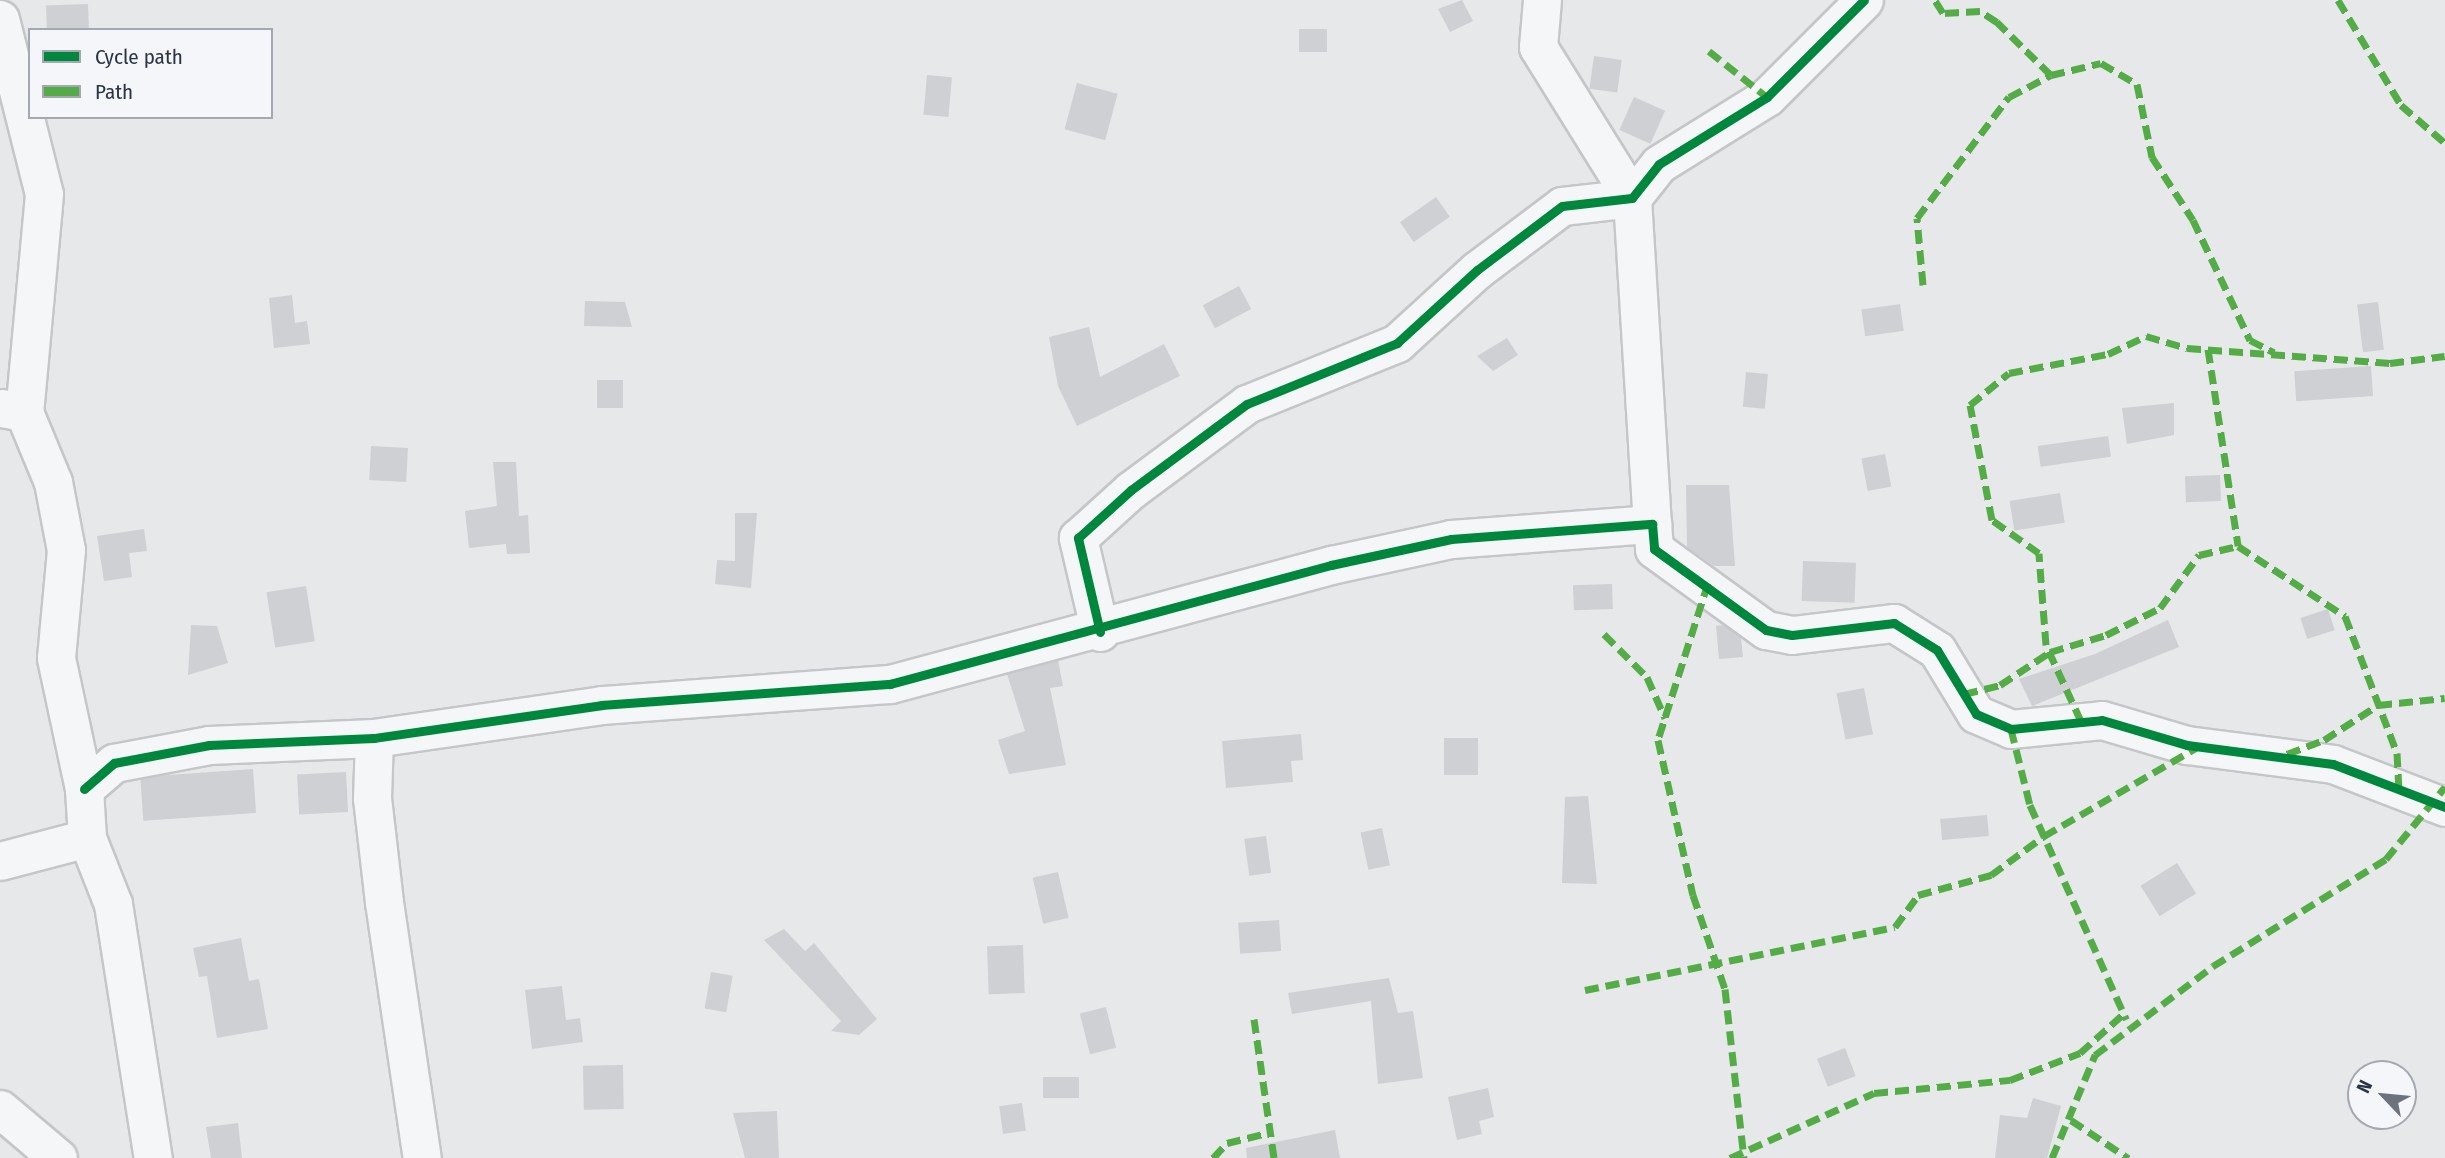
<!DOCTYPE html>
<html>
<head>
<meta charset="utf-8">
<style>
	body { margin:0 }
	#map { position:relative; width:2445px; height:1158px; overflow:hidden; background:#e6e8ea; font-family:"Fira Sans Condensed",sans-serif }
	div>[style] { position:absolute }
	[style*='--x'] { left:calc(var(--x)*1px); top:calc(var(--y)*1px); width:calc(var(--w)*1px); rotate:calc(var(--a)*1deg) }
	.building>* { inset:0; background:#ced0d3; transform-origin:0 0 }
	.roads { filter:drop-shadow(2px 0 #c4c6c8) drop-shadow(-2px 0 #c4c6c8) drop-shadow(0 2px #c4c6c8) drop-shadow(0 -2px #c4c6c8) }
	.minor>* { height:37px; margin:-18.5px; padding:0 18.5px; transform-origin:18.5px; border-radius:18.5px; background:#f5f6f7 }
	.quiet>* { height:7px; margin-top:-3.5px; transform-origin:0; background:repeating-linear-gradient(90deg,#54ac47 0 14px,transparent 0 21px) }
	.cycleway>* { height:9px; margin:-4.5px; padding:0 4.5px; transform-origin:4.5px; border-radius:4.5px; background:#00873e }
	span { translate:-50% -50%; white-space:nowrap; text-align:center; line-height:1.15; -webkit-text-stroke:6px #f4f6f9; paint-order:stroke }
	.legend { position:absolute; left:28px; top:28px; width:245px; height:91px; box-sizing:border-box; background:#f4f6f9; border:2px solid #a4a8b1; margin:0; padding:9px 12px; list-style:none; font-size:21px; color:#2b3445 }
	.legend li { display:flex; align-items:center; gap:14px; height:35px }
	.legend b { width:35px; border:2px solid #a4a8b1 }
	.north { position:absolute; left:2347px; top:1060px; width:70px; height:70px; box-sizing:border-box; background:#f4f6f9; border:2px solid #a4a8b1; border-radius:50%; rotate:296deg; font-size:19px; font-weight:700; line-height:28px; text-align:center; color:#2b3445 }
	.north::after { content:''; display:block; margin:auto; width:24px; height:32px; background:#6c737f; clip-path:polygon(50% 0,100% 100%,50% 72%,0 100%) }
</style>
</head>
<body>
<div id="map">
	<div class="building">
		<i style="clip-path:polygon(1462px 0,1473px 21px,1450px 32px,1438px 9px)"></i>
		<i style="left:88px;top:4px;width:26px;height:42px;rotate:88deg"></i>
		<i style="left:1299px;top:29px;width:28px;height:23px"></i>
		<i style="left:1594px;top:56px;width:28px;height:33px;rotate:8deg"></i>
		<i style="left:927px;top:75px;width:25px;height:40px;rotate:5deg"></i>
		<i style="left:1077px;top:83px;width:42px;height:48px;rotate:15deg"></i>
		<i style="left:1634px;top:97px;width:34px;height:36px;rotate:24deg"></i>
		<i style="left:1436px;top:197px;width:24px;height:44px;rotate:55deg"></i>
		<i style="left:1239px;top:286px;width:26px;height:41px;rotate:62deg"></i>
		<i style="clip-path:polygon(292px 295px,295px 323px,307px 321px,310px 344px,274px 348px,269px 298px)"></i>
		<i style="clip-path:polygon(585px 301px,625px 302px,632px 327px,584px 326px)"></i>
		<i style="left:2378px;top:302px;width:48px;height:21px;rotate:83deg"></i>
		<i style="left:1900px;top:304px;width:27px;height:39px;rotate:82deg"></i>
		<i style="clip-path:polygon(1089px 327px,1100px 377px,1164px 344px,1180px 376px,1077px 426px,1058px 386px,1049px 337px)"></i>
		<i style="clip-path:polygon(1507px 338px,1518px 355px,1493px 371px,1477px 356px)"></i>
		<i style="left:2371px;top:366px;width:30px;height:77px;rotate:86deg"></i>
		<i style="left:1746px;top:372px;width:22px;height:35px;rotate:5deg"></i>
		<i style="left:597px;top:380px;width:26px;height:28px"></i>
		<i style="clip-path:polygon(2174px 403px,2174px 435px,2127px 444px,2122px 408px)"></i>
		<i style="left:2108px;top:436px;width:21px;height:71px;rotate:82deg"></i>
		<i style="left:371px;top:446px;width:37px;height:34px;rotate:3deg"></i>
		<i style="left:1885px;top:454px;width:33px;height:24px;rotate:79deg"></i>
		<i style="clip-path:polygon(493px 462px,516px 462px,519px 516px,528px 515px,530px 553px,507px 554px,506px 544px,469px 548px,465px 511px,497px 506px)"></i>
		<i style="left:2220px;top:475px;width:26px;height:35px;rotate:88deg"></i>
		<i style="clip-path:polygon(1686px 485px,1729px 485px,1735px 566px,1714px 566px,1687px 547px)"></i>
		<i style="left:2060px;top:493px;width:30px;height:51px;rotate:81deg"></i>
		<i style="clip-path:polygon(735px 513px,757px 513px,751px 588px,715px 584px,717px 560px,735px 561px)"></i>
		<i style="clip-path:polygon(144px 529px,147px 551px,129px 553px,132px 577px,104px 581px,97px 536px)"></i>
		<i style="left:1803px;top:561px;width:53px;height:40px;rotate:2deg"></i>
		<i style="left:1612px;top:584px;width:25px;height:39px;rotate:88deg"></i>
		<i style="left:306px;top:586px;width:56px;height:40px;rotate:81deg"></i>
		<i style="left:2328px;top:609px;width:22px;height:29px;rotate:72deg"></i>
		<i style="clip-path:polygon(2168px 620px,2179px 647px,2032px 706px,2019px 679px,2095px 654px)"></i>
		<i style="clip-path:polygon(191px 625px,217px 626px,228px 663px,188px 675px)"></i>
		<i style="clip-path:polygon(1723px 625px,1741px 638px,1743px 657px,1719px 659px,1716px 626px)"></i>
		<i style="clip-path:polygon(1058px 660px,1063px 686px,1050px 688px,1066px 765px,1009px 774px,998px 740px,1025px 731px,1007px 674px)"></i>
		<i style="left:1864px;top:688px;width:47px;height:28px;rotate:79deg"></i>
		<i style="clip-path:polygon(1301px 734px,1303px 760px,1291px 761px,1293px 782px,1226px 788px,1222px 741px)"></i>
		<i style="left:1444px;top:738px;width:34px;height:37px"></i>
		<i style="left:253px;top:769px;width:44px;height:113px;rotate:86deg"></i>
		<i style="left:346px;top:772px;width:40px;height:49px;rotate:87deg"></i>
		<i style="clip-path:polygon(1588px 796px,1597px 884px,1562px 883px,1565px 797px)"></i>
		<i style="left:1987px;top:815px;width:21px;height:47px;rotate:85deg"></i>
		<i style="left:1382px;top:828px;width:38px;height:22px;rotate:78deg"></i>
		<i style="left:1266px;top:836px;width:37px;height:22px;rotate:82deg"></i>
		<i style="left:2177px;top:863px;width:36px;height:43px;rotate:58deg"></i>
		<i style="left:1058px;top:872px;width:47px;height:26px;rotate:77deg"></i>
		<i style="left:1279px;top:920px;width:31px;height:41px;rotate:86deg"></i>
		<i style="clip-path:polygon(784px 929px,805px 951px,814px 943px,877px 1019px,859px 1035px,831px 1031px,841px 1021px,764px 940px)"></i>
		<i style="clip-path:polygon(241px 938px,249px 981px,259px 979px,268px 1029px,217px 1038px,207px 976px,199px 977px,193px 948px)"></i>
		<i style="left:1023px;top:945px;width:48px;height:36px;rotate:88deg"></i>
		<i style="left:711px;top:972px;width:22px;height:37px;rotate:10deg"></i>
		<i style="clip-path:polygon(1389px 978px,1398px 1013px,1413px 1011px,1423px 1078px,1378px 1084px,1371px 1001px,1292px 1014px,1288px 993px)"></i>
		<i style="clip-path:polygon(562px 986px,566px 1020px,580px 1018px,583px 1042px,532px 1049px,525px 990px)"></i>
		<i style="left:1106px;top:1007px;width:42px;height:27px;rotate:76deg"></i>
		<i style="left:1845px;top:1048px;width:30px;height:30px;rotate:69deg"></i>
		<i style="left:623px;top:1065px;width:44px;height:40px;rotate:89deg"></i>
		<i style="left:1079px;top:1077px;width:21px;height:36px;rotate:90deg"></i>
		<i style="clip-path:polygon(1488px 1088px,1494px 1117px,1479px 1121px,1482px 1134px,1457px 1140px,1448px 1097px)"></i>
		<i style="clip-path:polygon(2033px 1098px,2061px 1106px,2047px 1158px,1995px 1158px,2000px 1115px,2027px 1118px)"></i>
		<i style="left:1022px;top:1103px;width:28px;height:23px;rotate:82deg"></i>
		<i style="clip-path:polygon(777px 1111px,779px 1158px,745px 1158px,733px 1113px)"></i>
		<i style="clip-path:polygon(238px 1123px,242px 1158px,211px 1158px,206px 1127px)"></i>
		<i style="clip-path:polygon(1335px 1130px,1340px 1158px,1247px 1158px,1246px 1148px)"></i>
	</div>
	<div class="roads">
		<div class="minor">
			<i style="--x:1542;--y:0;--w:47;--a:94.9"></i>
			<i style="--x:1538;--y:47;--w:178;--a:58.1"></i>
			<i style="--x:1632;--y:198;--w:327;--a:86.5"></i>
			<i style="--x:0;--y:19;--w:180;--a:75.9"></i>
			<i style="--x:44;--y:194;--w:219;--a:95.2"></i>
			<i style="--x:24;--y:412;--w:23;--a:-170"></i>
			<i style="--x:24;--y:412;--w:76;--a:67.5"></i>
			<i style="--x:53;--y:482;--w:69;--a:79.2"></i>
			<i style="--x:66;--y:550;--w:108;--a:95.3"></i>
			<i style="--x:56;--y:658;--w:134;--a:77.9"></i>
			<i style="--x:84;--y:789;--w:49;--a:86.5"></i>
			<i style="--x:87;--y:838;--w:71;--a:68.5"></i>
			<i style="--x:113;--y:904;--w:257;--a:81.1"></i>
			<i style="--x:1100;--y:632;--w:97;--a:-103.2"></i>
			<i style="--x:1078;--y:538;--w:72;--a:-42.2"></i>
			<i style="--x:1131;--y:490;--w:144;--a:-36.6"></i>
			<i style="--x:1247;--y:404;--w:162;--a:-22.1"></i>
			<i style="--x:1397;--y:343;--w:108;--a:-42.4"></i>
			<i style="--x:1477;--y:270;--w:106;--a:-37"></i>
			<i style="--x:1562;--y:206;--w:70;--a:-6.5"></i>
			<i style="--x:1632;--y:198;--w:43;--a:-51.5"></i>
			<i style="--x:1659;--y:164;--w:127;--a:-31.8"></i>
			<i style="--x:1767;--y:97;--w:137;--a:-45"></i>
			<i style="--x:374;--y:738;--w:60;--a:91.9"></i>
			<i style="--x:372;--y:798;--w:105;--a:83.4"></i>
			<i style="--x:384;--y:902;--w:259;--a:81.6"></i>
			<i style="--x:84;--y:789;--w:40;--a:-41"></i>
			<i style="--x:114;--y:763;--w:97;--a:-10.7"></i>
			<i style="--x:209;--y:745;--w:165;--a:-2.4"></i>
			<i style="--x:374;--y:738;--w:230;--a:-8.2"></i>
			<i style="--x:602;--y:705;--w:289;--a:-4.2"></i>
			<i style="--x:890;--y:684;--w:457;--a:-15.1"></i>
			<i style="--x:1331;--y:565;--w:123;--a:-12.2"></i>
			<i style="--x:1451;--y:539;--w:202;--a:-4.3"></i>
			<i style="--x:1652;--y:524;--w:25;--a:85"></i>
			<i style="--x:1654;--y:549;--w:138;--a:35.9"></i>
			<i style="--x:1766;--y:630;--w:26;--a:11"></i>
			<i style="--x:1792;--y:635;--w:103;--a:-6.7"></i>
			<i style="--x:1894;--y:623;--w:51;--a:32.1"></i>
			<i style="--x:1937;--y:650;--w:75;--a:58.6"></i>
			<i style="--x:1976;--y:714;--w:38;--a:23"></i>
			<i style="--x:2011;--y:729;--w:91;--a:-5.6"></i>
			<i style="--x:2102;--y:720;--w:89;--a:16.4"></i>
			<i style="--x:2187;--y:745;--w:147;--a:7.4"></i>
			<i style="--x:2333;--y:764;--w:120;--a:21"></i>
			<i style="--x:0;--y:861;--w:90;--a:-14.8"></i>
			<i style="--x:0;--y:1109;--w:76;--a:40.2"></i>
		</div>
	</div>
	<div class="quiet">
		<i style="--x:2338;--y:0;--w:122;--a:59"></i>
		<i style="--x:2401;--y:105;--w:58;--a:40.8"></i>
		<i style="--x:1709;--y:51;--w:74;--a:38.4"></i>
		<i style="--x:2051;--y:75;--w:51;--a:-13.5"></i>
		<i style="--x:2101;--y:63;--w:42;--a:30.3"></i>
		<i style="--x:2137;--y:84;--w:75;--a:78.4"></i>
		<i style="--x:2152;--y:157;--w:75;--a:56.9"></i>
		<i style="--x:2193;--y:220;--w:133;--a:64.6"></i>
		<i style="--x:2250;--y:340;--w:27;--a:27"></i>
		<i style="--x:1923;--y:285;--w:67;--a:-95.1"></i>
		<i style="--x:1917;--y:218;--w:152;--a:-52.8"></i>
		<i style="--x:2009;--y:97;--w:47;--a:-27.6"></i>
		<i style="--x:2051;--y:75;--w:76;--a:-135.5"></i>
		<i style="--x:1997;--y:22;--w:20;--a:-147"></i>
		<i style="--x:1980;--y:11;--w:37;--a:177"></i>
		<i style="--x:1943;--y:13;--w:15;--a:-122"></i>
		<i style="--x:2208;--y:349;--w:199;--a:81.3"></i>
		<i style="--x:2238;--y:546;--w:128;--a:33.2"></i>
		<i style="--x:2345;--y:616;--w:147;--a:69.2"></i>
		<i style="--x:2397;--y:753;--w:35;--a:87"></i>
		<i style="--x:1708;--y:583;--w:165;--a:107.7"></i>
		<i style="--x:1658;--y:740;--w:159;--a:77.3"></i>
		<i style="--x:1693;--y:895;--w:99;--a:71.2"></i>
		<i style="--x:1725;--y:989;--w:170;--a:83.6"></i>
		<i style="--x:1604;--y:634;--w:61;--a:45"></i>
		<i style="--x:1647;--y:677;--w:45;--a:66.3"></i>
		<i style="--x:1964;--y:694;--w:37;--a:-14"></i>
		<i style="--x:2000;--y:685;--w:60;--a:-33.4"></i>
		<i style="--x:2050;--y:652;--w:59;--a:-16.9"></i>
		<i style="--x:2106;--y:635;--w:60;--a:-26.6"></i>
		<i style="--x:2160;--y:608;--w:66;--a:-53.7"></i>
		<i style="--x:2199;--y:555;--w:40;--a:-13"></i>
		<i style="--x:2081;--y:721;--w:84;--a:-114.7"></i>
		<i style="--x:2046;--y:645;--w:92;--a:-94.4"></i>
		<i style="--x:2039;--y:553;--w:57;--a:-144.9"></i>
		<i style="--x:1992;--y:520;--w:117;--a:-100.8"></i>
		<i style="--x:1970;--y:405;--w:50;--a:-39.4"></i>
		<i style="--x:2009;--y:373;--w:101;--a:-10.9"></i>
		<i style="--x:2108;--y:354;--w:42;--a:-25.3"></i>
		<i style="--x:2146;--y:336;--w:43;--a:16.3"></i>
		<i style="--x:2187;--y:348;--w:204;--a:4.2"></i>
		<i style="--x:2390;--y:363;--w:55;--a:-7.3"></i>
		<i style="--x:2011;--y:729;--w:78;--a:76"></i>
		<i style="--x:2030;--y:805;--w:235;--a:65.8"></i>
		<i style="--x:2287;--y:754;--w:40;--a:-21"></i>
		<i style="--x:2324;--y:740;--w:64;--a:-32.9"></i>
		<i style="--x:2378;--y:705;--w:67;--a:-6"></i>
		<i style="--x:1585;--y:990;--w:316;--a:-11.5"></i>
		<i style="--x:1895;--y:927;--w:39;--a:-54"></i>
		<i style="--x:1918;--y:895;--w:76;--a:-15.3"></i>
		<i style="--x:1991;--y:875;--w:66;--a:-36.3"></i>
		<i style="--x:2044;--y:836;--w:176;--a:-30.1"></i>
		<i style="--x:1254;--y:1019;--w:140;--a:81.8"></i>
		<i style="--x:2071;--y:1120;--w:69;--a:33.7"></i>
		<i style="--x:1213;--y:1158;--w:21;--a:-47"></i>
		<i style="--x:1227;--y:1143;--w:45;--a:-14"></i>
		<i style="--x:1730;--y:1158;--w:158;--a:-24.3"></i>
		<i style="--x:1874;--y:1093;--w:137;--a:-5.5"></i>
		<i style="--x:2010;--y:1080;--w:75;--a:-21.1"></i>
		<i style="--x:2080;--y:1053;--w:57;--a:-42.1"></i>
		<i style="--x:2052;--y:1158;--w:112;--a:-67.3"></i>
		<i style="--x:2095;--y:1055;--w:148;--a:-37"></i>
		<i style="--x:2213;--y:966;--w:203;--a:-31.7"></i>
		<i style="--x:2386;--y:859;--w:93;--a:-50.7"></i>
	</div>
	<div class="cycleway">
		<i style="--x:1100;--y:632;--w:97;--a:-103.2"></i>
		<i style="--x:1078;--y:538;--w:72;--a:-42.2"></i>
		<i style="--x:1131;--y:490;--w:144;--a:-36.6"></i>
		<i style="--x:1247;--y:404;--w:162;--a:-22.1"></i>
		<i style="--x:1397;--y:343;--w:108;--a:-42.4"></i>
		<i style="--x:1477;--y:270;--w:106;--a:-37"></i>
		<i style="--x:1562;--y:206;--w:70;--a:-6.5"></i>
		<i style="--x:1632;--y:198;--w:43;--a:-51.5"></i>
		<i style="--x:1659;--y:164;--w:127;--a:-31.8"></i>
		<i style="--x:1767;--y:97;--w:137;--a:-45"></i>
		<i style="--x:84;--y:789;--w:40;--a:-41"></i>
		<i style="--x:114;--y:763;--w:97;--a:-10.7"></i>
		<i style="--x:209;--y:745;--w:165;--a:-2.4"></i>
		<i style="--x:374;--y:738;--w:230;--a:-8.2"></i>
		<i style="--x:602;--y:705;--w:289;--a:-4.2"></i>
		<i style="--x:890;--y:684;--w:457;--a:-15.1"></i>
		<i style="--x:1331;--y:565;--w:123;--a:-12.2"></i>
		<i style="--x:1451;--y:539;--w:202;--a:-4.3"></i>
		<i style="--x:1652;--y:524;--w:25;--a:85"></i>
		<i style="--x:1654;--y:549;--w:138;--a:35.9"></i>
		<i style="--x:1766;--y:630;--w:26;--a:11"></i>
		<i style="--x:1792;--y:635;--w:103;--a:-6.7"></i>
		<i style="--x:1894;--y:623;--w:51;--a:32.1"></i>
		<i style="--x:1937;--y:650;--w:75;--a:58.6"></i>
		<i style="--x:1976;--y:714;--w:38;--a:23"></i>
		<i style="--x:2011;--y:729;--w:91;--a:-5.6"></i>
		<i style="--x:2102;--y:720;--w:89;--a:16.4"></i>
		<i style="--x:2187;--y:745;--w:147;--a:7.4"></i>
		<i style="--x:2333;--y:764;--w:120;--a:21"></i>
	</div>
	<ul class="legend">
	<li><b style="height:9px;background:#00873e"></b>Cycle path</li>
	<li><b style="height:9px;background:#54ac47"></b>Path</li>
	</ul>
	<div class="north">N</div>
</div>
</body>
</html>
